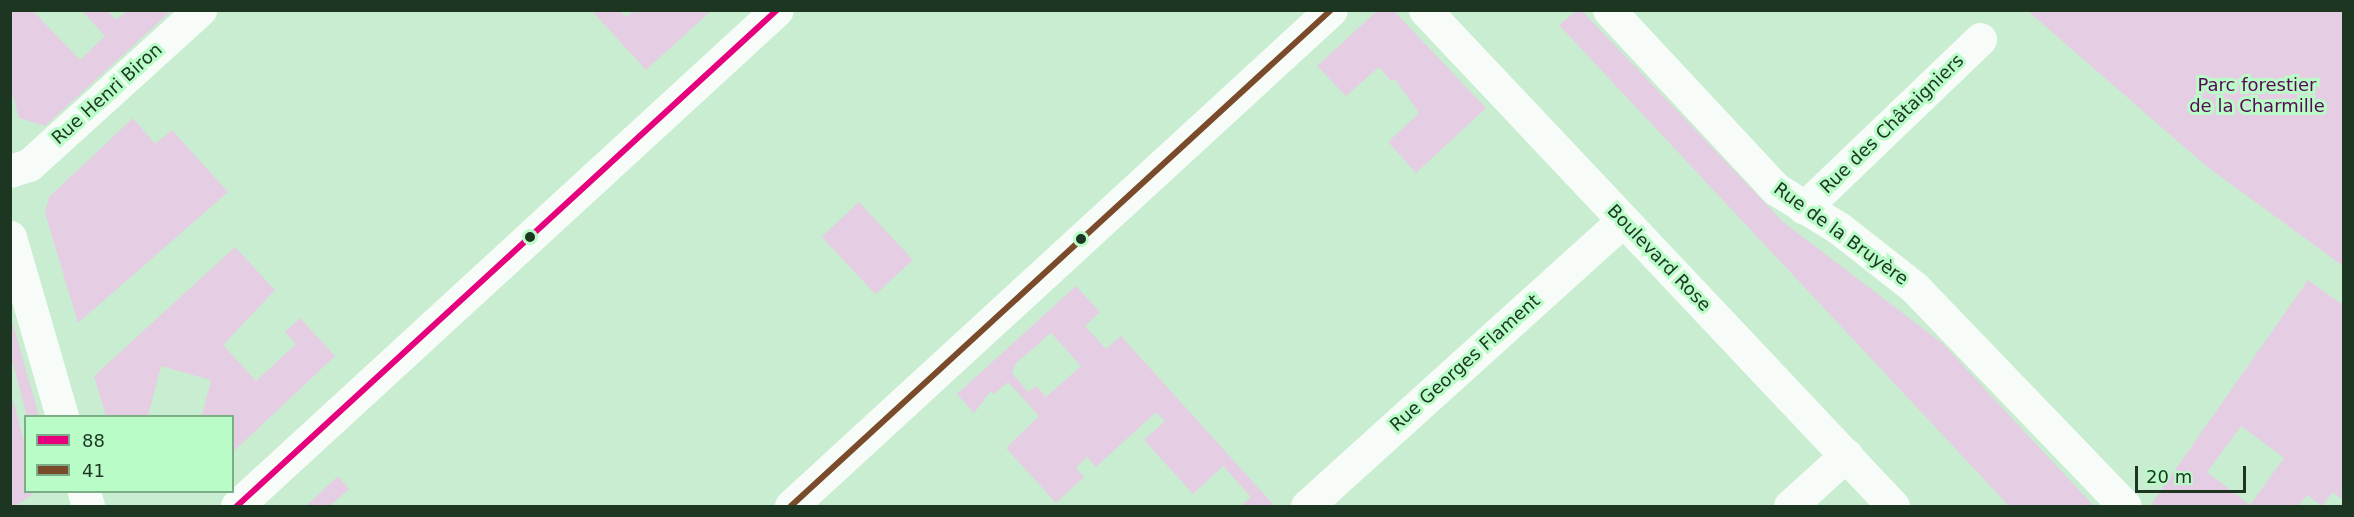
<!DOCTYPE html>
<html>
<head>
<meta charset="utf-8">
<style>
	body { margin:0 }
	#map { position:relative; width:2354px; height:517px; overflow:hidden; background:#c9edd0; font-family:"DejaVu Sans",sans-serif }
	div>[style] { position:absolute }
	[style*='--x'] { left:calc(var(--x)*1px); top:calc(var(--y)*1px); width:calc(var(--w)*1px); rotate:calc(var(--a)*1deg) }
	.green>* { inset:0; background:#e5cee3; transform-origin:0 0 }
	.street>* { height:33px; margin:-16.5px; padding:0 16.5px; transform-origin:16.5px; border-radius:16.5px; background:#f7fcf8 }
	.primary>* { height:33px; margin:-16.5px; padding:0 16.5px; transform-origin:16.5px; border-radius:16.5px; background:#f7fcf8 }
	.bus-1>* { height:6px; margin:-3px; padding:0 3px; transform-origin:3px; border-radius:3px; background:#e5007d }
	.bus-2>* { height:6px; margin:-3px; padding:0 3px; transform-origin:3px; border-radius:3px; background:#7a4b2a }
	.dots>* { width:16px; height:16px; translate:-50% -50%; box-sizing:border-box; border:3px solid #bafcc8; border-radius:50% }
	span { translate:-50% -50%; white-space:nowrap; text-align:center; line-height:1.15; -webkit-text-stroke:6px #bafcc8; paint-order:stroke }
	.park-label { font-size:18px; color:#580854 }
	.street-label { font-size:18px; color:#1c3622 }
	.frame { position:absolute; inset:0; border:12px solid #1c3622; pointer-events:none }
	.legend { position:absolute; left:24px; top:415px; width:210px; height:78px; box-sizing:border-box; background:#bafcc8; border:2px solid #7bad86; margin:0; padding:8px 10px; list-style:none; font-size:18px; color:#1c3622 }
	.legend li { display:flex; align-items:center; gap:12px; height:30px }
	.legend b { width:30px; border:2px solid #7bad86 }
	.scale { position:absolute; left:2135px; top:466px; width:111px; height:27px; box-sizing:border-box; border:3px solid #1c3622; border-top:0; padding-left:8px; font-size:18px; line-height:21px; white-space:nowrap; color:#1c3622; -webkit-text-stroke:4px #bafcc8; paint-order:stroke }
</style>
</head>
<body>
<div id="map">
	<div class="green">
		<i style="clip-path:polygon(11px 10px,33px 11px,80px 60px,105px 36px,82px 11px,108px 11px,116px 20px,127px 11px,171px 11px,45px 126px,19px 118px,11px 89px)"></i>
		<i style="clip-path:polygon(592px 11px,620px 11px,626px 17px,633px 11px,711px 11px,646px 70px)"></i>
		<i style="clip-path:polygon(1377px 11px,1394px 11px,1486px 108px,1416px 173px,1388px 142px,1419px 113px,1395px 79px,1391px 81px,1379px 67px,1346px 96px,1317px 66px)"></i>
		<i style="clip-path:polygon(1576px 11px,1582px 11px,1783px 222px,1942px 343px,2094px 506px,2009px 506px,1559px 25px)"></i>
		<i style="clip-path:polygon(2028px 11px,2343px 11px,2343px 266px,2206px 166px)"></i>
		<i style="clip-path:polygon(133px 118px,155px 144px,172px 130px,228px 192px,78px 323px,45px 213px,49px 197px)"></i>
		<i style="left:859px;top:202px;width:79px;height:51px;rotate:47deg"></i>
		<i style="clip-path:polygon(235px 247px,275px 290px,223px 345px,256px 381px,296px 344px,285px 332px,300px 318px,335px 356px,233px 452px,232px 416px,202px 416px,211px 380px,161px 366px,148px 416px,106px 416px,94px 376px)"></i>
		<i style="clip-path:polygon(evenodd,2308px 280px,2343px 305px,2343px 500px,2333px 492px,2322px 506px,2307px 495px,2298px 506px,2155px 506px,2152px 503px,2308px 280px,2241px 426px,2284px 458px,2250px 505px,2207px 472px,2241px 426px)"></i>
		<i style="clip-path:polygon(evenodd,1076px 286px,1100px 312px,1085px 326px,1106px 349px,1121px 336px,1273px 504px,1270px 506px,1241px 506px,1251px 497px,1223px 466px,1193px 494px,1144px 440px,1165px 421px,1156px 412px,1096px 467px,1087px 457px,1076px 468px,1084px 477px,1056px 503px,1006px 448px,1039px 416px,1008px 382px,994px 394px,991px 391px,974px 413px,957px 394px,1076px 286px,1051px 333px,1081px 366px,1046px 397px,1036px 386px,1028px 392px,1012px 373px,1016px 363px,1051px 333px)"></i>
		<i style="clip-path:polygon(10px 317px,11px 317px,39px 416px,27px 416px,11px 357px)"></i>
		<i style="clip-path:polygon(11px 393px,25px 445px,26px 492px,36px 492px,16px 506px,10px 506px)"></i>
		<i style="clip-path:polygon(338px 476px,349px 489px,330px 506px,306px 506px)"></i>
	</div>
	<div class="street">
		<i style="--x:1425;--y:10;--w:682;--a:46.66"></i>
		<i style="--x:1609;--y:10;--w:245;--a:47"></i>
		<i style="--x:1776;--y:189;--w:75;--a:32"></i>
		<i style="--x:1840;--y:229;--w:94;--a:38.1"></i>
		<i style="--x:1914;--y:287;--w:304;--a:46.1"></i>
		<i style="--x:10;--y:171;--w:20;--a:-18"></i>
		<i style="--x:29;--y:165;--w:231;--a:-42.2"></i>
		<i style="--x:1804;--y:208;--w:244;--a:-43.8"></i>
		<i style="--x:237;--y:506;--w:733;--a:-42.57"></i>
		<i style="--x:791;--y:506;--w:733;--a:-42.57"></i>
		<i style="--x:1307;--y:506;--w:426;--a:-42.1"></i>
		<i style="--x:1790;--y:506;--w:76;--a:-42.3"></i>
	</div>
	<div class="primary">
		<i style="--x:10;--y:237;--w:186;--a:73.8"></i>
		<i style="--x:84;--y:492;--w:15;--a:74"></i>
	</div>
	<div class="bus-1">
		<i style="--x:237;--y:506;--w:733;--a:-42.57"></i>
	</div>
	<div class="bus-2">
		<i style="--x:791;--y:506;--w:733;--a:-42.57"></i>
	</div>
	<div class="dots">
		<i style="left:530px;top:237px;background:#1c3622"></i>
		<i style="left:1081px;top:239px;background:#1c3622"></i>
	</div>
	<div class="park-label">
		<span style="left:2257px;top:96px">Parc forestier<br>de la Charmille</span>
	</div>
	<div class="street-label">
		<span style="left:107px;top:94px;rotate:-42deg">Rue Henri Biron</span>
		<span style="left:1892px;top:124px;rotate:-44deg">Rue des Châtaigniers</span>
		<span style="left:1841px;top:234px;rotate:36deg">Rue de la Bruyère</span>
		<span style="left:1659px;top:258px;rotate:46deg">Boulevard Rose</span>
		<span style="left:1465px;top:363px;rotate:-42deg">Rue Georges Flament</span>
	</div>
	<div class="frame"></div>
	<ul class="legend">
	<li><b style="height:8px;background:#e5007d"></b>88</li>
	<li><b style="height:8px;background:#7a4b2a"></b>41</li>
	</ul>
	<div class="scale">20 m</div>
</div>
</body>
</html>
